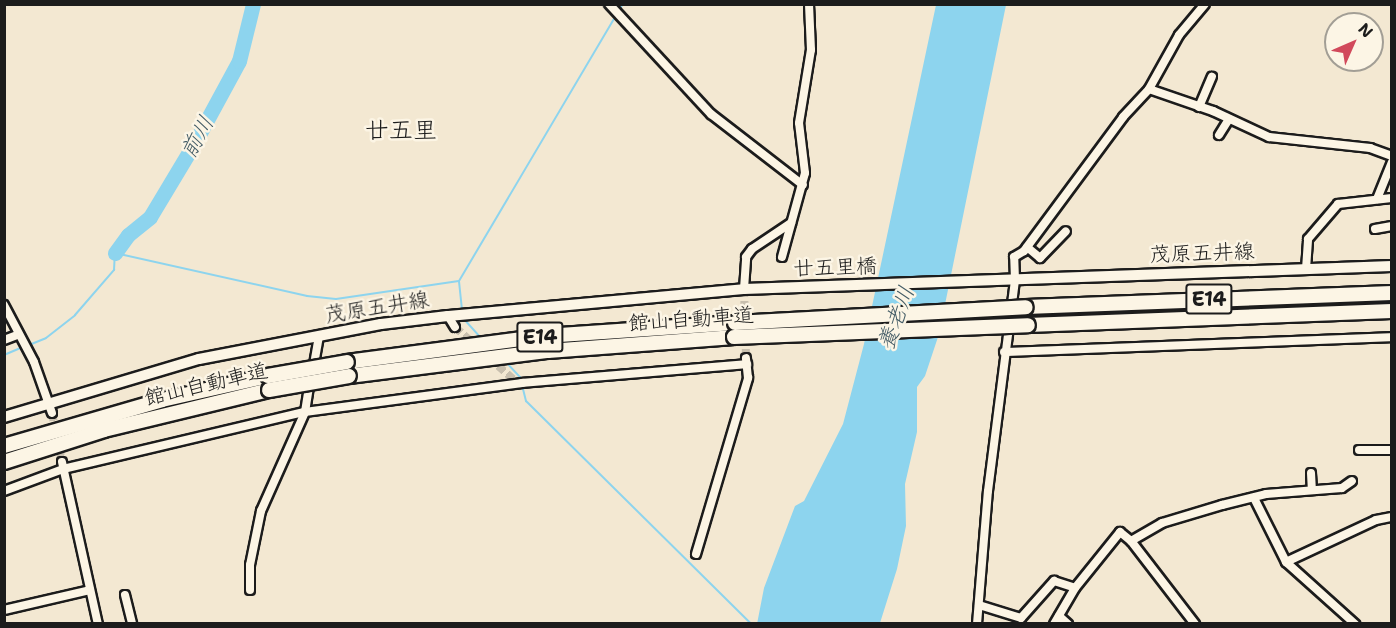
<!DOCTYPE html>
<html>
<head>
<meta charset="utf-8">
<style>
	body { margin:0 }
	#map { position:relative; width:1396px; height:628px; overflow:hidden; background:#f3e8d2; font-family:"Shantell Sans","Klee One",sans-serif }
	div>[style] { position:absolute }
	[style*='--x'] { left:calc(var(--x)*1px); top:calc(var(--y)*1px); width:calc(var(--w)*1px); rotate:calc(var(--a)*1deg) }
	.water>* { inset:0; background:#8dd4ee }
	.stream>* { height:2px; margin:-1px; padding:0 1px; transform-origin:1px; border-radius:1px; background:#8dd4ee }
	.river>* { height:15px; margin:-7.5px; padding:0 7.5px; transform-origin:7.5px; border-radius:7.5px; background:#8dd4ee }
	.street-tunnel>* { height:8px; margin-top:-4px; transform-origin:0; background:repeating-linear-gradient(90deg,#c8bfae 0 8px,transparent 0 12px) }
	.roads { filter:drop-shadow(2px 0 #1c1c1c) drop-shadow(-2px 0 #1c1c1c) drop-shadow(0 2px #1c1c1c) drop-shadow(0 -2px #1c1c1c) }
	.street>* { height:8px; margin:-4px; padding:0 4px; transform-origin:4px; border-radius:4px; background:#fcf5e5 }
	.secondary>* { height:10px; margin:-5px; padding:0 5px; transform-origin:5px; border-radius:5px; background:#fcf5e5 }
	.highway>* { height:14px; margin:-7px; padding:0 7px; transform-origin:7px; border-radius:7px; background:#fcf5e5 }
	.bridges { filter:drop-shadow(2px 0 #1c1c1c) drop-shadow(-2px 0 #1c1c1c) drop-shadow(0 2px #1c1c1c) drop-shadow(0 -2px #1c1c1c) }
	.highway-bridge>* { height:14px; margin:-7px; padding:0 7px; transform-origin:7px; border-radius:7px; background:#fcf5e5 }
	span { translate:-50% -50%; white-space:nowrap; text-align:center; line-height:1.15; -webkit-text-stroke:5px #fcf5e5; paint-order:stroke }
	.shield-label span { padding:2px 4px; background:#fcf5e5; border:2px solid; border-radius:4px; -webkit-text-stroke-width:0 }
	.shield-label { font-size:20px; color:#1c1c1c; font-weight:700 }
	.street-label { font-size:21px; color:#1c1c1c }
	.water-label { font-size:22px; color:#445c66; font-style:italic }
	.quarter-label { font-size:24px; color:#1c1c1c }
	.frame { position:absolute; inset:0; border:6px solid #1c1c1c; pointer-events:none }
	.north { position:absolute; left:1324px; top:12px; width:60px; height:60px; box-sizing:border-box; background:#fcf5e5; border:2px solid #a29e95; border-radius:50%; rotate:45deg; font-size:16px; font-weight:700; line-height:24px; text-align:center; color:#1c1c1c }
	.north::after { content:''; display:block; margin:auto; width:21px; height:27px; background:#d1495b; clip-path:polygon(50% 0,100% 100%,50% 72%,0 100%) }
</style>
</head>
<body>
<div id="map">
	<div class="water">
		<i style="clip-path:polygon(936px 5px,1006px 5px,939px 334px,925px 376px,917px 387px,917px 432px,905px 484px,906px 526px,897px 569px,880px 623px,757px 624px,764px 588px,795px 506px,804px 501px,843px 424px,864px 344px)"></i>
	</div>
	<div class="stream">
		<i style="--x:462;--y:310;--w:29;--a:-96"></i>
		<i style="--x:459;--y:281;--w:322;--a:-59.4"></i>
		<i style="--x:463;--y:318;--w:27;--a:48"></i>
		<i style="--x:29;--y:345;--w:18;--a:-22"></i>
		<i style="--x:46;--y:338;--w:37;--a:-38"></i>
		<i style="--x:75;--y:315;--w:60;--a:-49.1"></i>
		<i style="--x:114;--y:270;--w:17;--a:-87"></i>
		<i style="--x:115;--y:253;--w:197;--a:12.6"></i>
		<i style="--x:307;--y:296;--w:29;--a:6"></i>
		<i style="--x:336;--y:299;--w:124;--a:-8.3"></i>
		<i style="--x:4;--y:355;--w:21;--a:-23"></i>
		<i style="--x:505;--y:361;--w:22;--a:47"></i>
		<i style="--x:520;--y:377;--w:25;--a:76"></i>
		<i style="--x:526;--y:401;--w:317;--a:44.7"></i>
	</div>
	<div class="river">
		<i style="--x:115;--y:253;--w:22;--a:-54"></i>
		<i style="--x:128;--y:235;--w:28;--a:-39"></i>
		<i style="--x:150;--y:217;--w:87;--a:-59"></i>
		<i style="--x:195;--y:142;--w:92;--a:-61.5"></i>
		<i style="--x:239;--y:61;--w:59;--a:-76.2"></i>
	</div>
	<div class="street-tunnel">
		<i style="--x:744;--y:289;--w:69;--a:88.3"></i>
		<i style="--x:455;--y:327;--w:28;--a:42"></i>
		<i style="--x:489;--y:358;--w:33;--a:41"></i>
		<i style="--x:52;--y:413;--w:50;--a:78.5"></i>
	</div>
	<div class="roads">
		<div class="street">
			<i style="--x:609;--y:4;--w:150;--a:47.2"></i>
			<i style="--x:711;--y:114;--w:116;--a:37.7"></i>
			<i style="--x:1149;--y:89;--w:68;--a:19"></i>
			<i style="--x:1213;--y:111;--w:62;--a:24.9"></i>
			<i style="--x:1269;--y:137;--w:102;--a:6.2"></i>
			<i style="--x:1370;--y:148;--w:23;--a:20"></i>
			<i style="--x:1199;--y:107;--w:33;--a:-67"></i>
			<i style="--x:1219;--y:135;--w:19;--a:-58"></i>
			<i style="--x:1377;--y:199;--w:40;--a:-68"></i>
			<i style="--x:1375;--y:229;--w:17;--a:-10"></i>
			<i style="--x:1027;--y:247;--w:17;--a:40"></i>
			<i style="--x:1040;--y:258;--w:37;--a:-46"></i>
			<i style="--x:782;--y:257;--w:87;--a:-74.7"></i>
			<i style="--x:805;--y:173;--w:50;--a:-96.8"></i>
			<i style="--x:799;--y:123;--w:74;--a:-80.7"></i>
			<i style="--x:811;--y:50;--w:46;--a:-92.5"></i>
			<i style="--x:1306;--y:269;--w:30;--a:-86"></i>
			<i style="--x:1308;--y:239;--w:46;--a:-49.4"></i>
			<i style="--x:1338;--y:204;--w:54;--a:-6.3"></i>
			<i style="--x:744;--y:289;--w:32;--a:-86"></i>
			<i style="--x:746;--y:257;--w:10;--a:-53"></i>
			<i style="--x:752;--y:249;--w:47;--a:-33.7"></i>
			<i style="--x:4;--y:305;--w:64;--a:62.2"></i>
			<i style="--x:34;--y:362;--w:54;--a:70.6"></i>
			<i style="--x:448;--y:316;--w:13;--a:58"></i>
			<i style="--x:4;--y:340;--w:14;--a:-21"></i>
			<i style="--x:1004;--y:352;--w:388;--a:-2.2"></i>
			<i style="--x:313;--y:370;--w:35;--a:-80"></i>
			<i style="--x:1359;--y:450;--w:33;--a:0"></i>
			<i style="--x:62;--y:462;--w:166;--a:77.5"></i>
			<i style="--x:1311;--y:473;--w:17;--a:87"></i>
			<i style="--x:4;--y:491;--w:63;--a:-20.4"></i>
			<i style="--x:63;--y:469;--w:249;--a:-13.3"></i>
			<i style="--x:305;--y:412;--w:219;--a:-7.6"></i>
			<i style="--x:522;--y:383;--w:226;--a:-4.8"></i>
			<i style="--x:1254;--y:498;--w:72;--a:63.4"></i>
			<i style="--x:1286;--y:562;--w:93;--a:41.9"></i>
			<i style="--x:696;--y:554;--w:184;--a:-73.5"></i>
			<i style="--x:748;--y:378;--w:20;--a:-96"></i>
			<i style="--x:1286;--y:562;--w:99;--a:-25"></i>
			<i style="--x:1376;--y:520;--w:16;--a:-11"></i>
			<i style="--x:250;--y:590;--w:25;--a:-90"></i>
			<i style="--x:250;--y:565;--w:55;--a:-78.5"></i>
			<i style="--x:261;--y:511;--w:108;--a:-66"></i>
			<i style="--x:305;--y:412;--w:30;--a:-81"></i>
			<i style="--x:125;--y:595;--w:30;--a:76"></i>
			<i style="--x:979;--y:605;--w:44;--a:17.2"></i>
			<i style="--x:1021;--y:618;--w:50;--a:-48.3"></i>
			<i style="--x:1054;--y:581;--w:22;--a:18"></i>
			<i style="--x:4;--y:610;--w:88;--a:-13.1"></i>
			<i style="--x:1059;--y:616;--w:12;--a:42"></i>
			<i style="--x:977;--y:624;--w:133;--a:-85.3"></i>
			<i style="--x:988;--y:491;--w:213;--a:-82.7"></i>
			<i style="--x:1015;--y:280;--w:23;--a:-92"></i>
			<i style="--x:1014;--y:257;--w:12;--a:-31"></i>
			<i style="--x:1024;--y:251;--w:167;--a:-53.5"></i>
			<i style="--x:1123;--y:117;--w:38;--a:-47"></i>
			<i style="--x:1149;--y:89;--w:62;--a:-60.9"></i>
			<i style="--x:1179;--y:35;--w:40;--a:-50"></i>
			<i style="--x:1054;--y:624;--w:42;--a:-59.7"></i>
			<i style="--x:1075;--y:588;--w:72;--a:-51.2"></i>
			<i style="--x:1120;--y:532;--w:14;--a:39"></i>
			<i style="--x:1195;--y:624;--w:105;--a:-127.6"></i>
			<i style="--x:1131;--y:541;--w:36;--a:-30"></i>
			<i style="--x:1162;--y:523;--w:63;--a:-16.7"></i>
			<i style="--x:1222;--y:505;--w:45;--a:-14"></i>
			<i style="--x:1266;--y:494;--w:76;--a:-4.5"></i>
			<i style="--x:1342;--y:488;--w:12;--a:-35"></i>
		</div>
		<div class="secondary">
			<i style="--x:4;--y:417;--w:203;--a:-16.6"></i>
			<i style="--x:199;--y:359;--w:185;--a:-10.9"></i>
			<i style="--x:381;--y:324;--w:67;--a:-6.8"></i>
			<i style="--x:448;--y:316;--w:297;--a:-5.2"></i>
			<i style="--x:744;--y:289;--w:648;--a:-2.03"></i>
		</div>
		<div class="highway">
			<i style="--x:1026;--y:307;--w:366;--a:-2.2"></i>
			<i style="--x:1028;--y:325;--w:364;--a:-2.2"></i>
			<i style="--x:347;--y:362;--w:200;--a:-7.5"></i>
			<i style="--x:545;--y:336;--w:190;--a:-3.9"></i>
			<i style="--x:349;--y:376;--w:201;--a:-7.2"></i>
			<i style="--x:548;--y:351;--w:187;--a:-4.3"></i>
			<i style="--x:4;--y:446;--w:165;--a:-16.2"></i>
			<i style="--x:162;--y:400;--w:109;--a:-12.8"></i>
			<i style="--x:4;--y:462;--w:105;--a:-17.7"></i>
			<i style="--x:104;--y:430;--w:170;--a:-13.6"></i>
		</div>
	</div>
	<div class="bridges">
		<div class="highway-bridge">
			<i style="--x:735;--y:323;--w:291;--a:-3.1"></i>
			<i style="--x:734;--y:337;--w:294;--a:-2.3"></i>
			<i style="--x:268;--y:376;--w:80;--a:-10"></i>
			<i style="--x:269;--y:390;--w:81;--a:-9.9"></i>
		</div>
	</div>
	<div class="shield-label">
		<span style="left:1209px;top:299px">E14</span>
		<span style="left:540px;top:337px">E14</span>
	</div>
	<div class="street-label">
		<span style="left:1202px;top:253px;rotate:-2deg">茂原五井線</span>
		<span style="left:835px;top:267px;rotate:-2deg">廿五里橋</span>
		<span style="left:377px;top:307px;rotate:-9deg">茂原五井線</span>
		<span style="left:691px;top:319px;rotate:-4deg">館山自動車道</span>
		<span style="left:206px;top:384px;rotate:-13deg">館山自動車道</span>
	</div>
	<div class="water-label">
		<span style="left:197px;top:137px;rotate:-61deg">前川</span>
		<span style="left:896px;top:318px;rotate:-70deg">養老川</span>
	</div>
	<div class="quarter-label">
		<span style="left:401px;top:131px">廿五里</span>
	</div>
	<div class="frame"></div>
	<div class="north">N</div>
</div>
</body>
</html>
